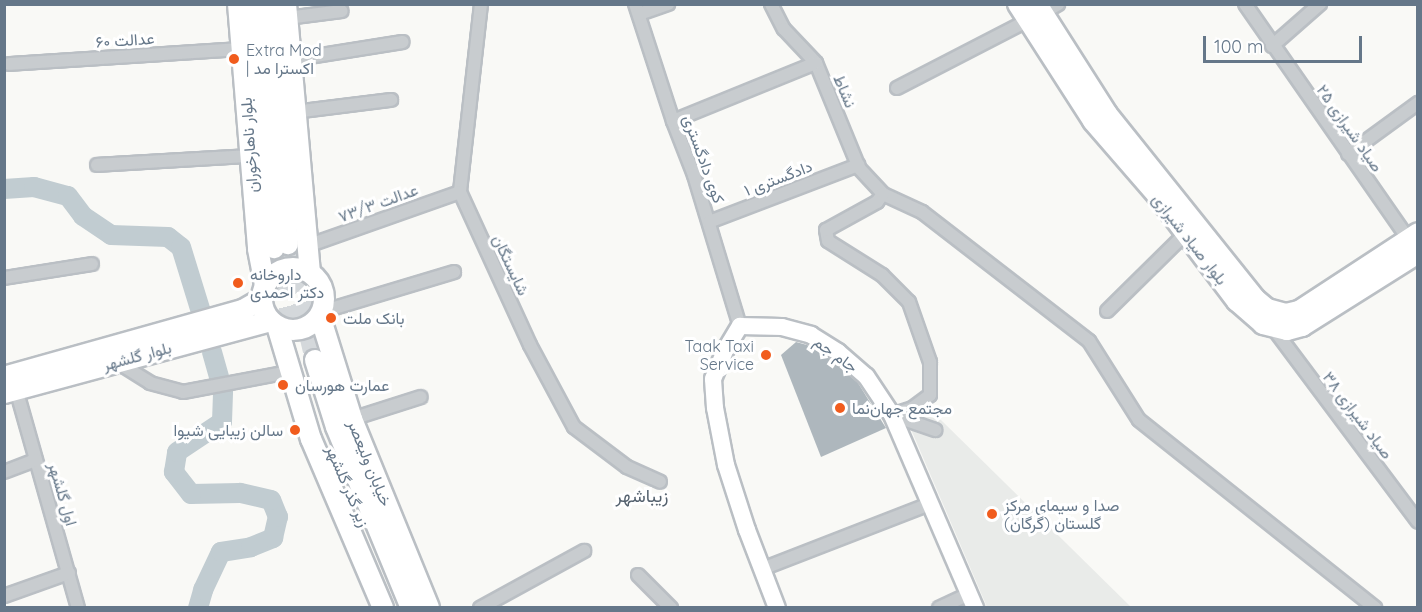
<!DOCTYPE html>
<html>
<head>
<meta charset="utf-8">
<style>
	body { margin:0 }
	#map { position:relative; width:1422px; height:612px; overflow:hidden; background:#f9f9f6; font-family:Quicksand,Vazirmatn,sans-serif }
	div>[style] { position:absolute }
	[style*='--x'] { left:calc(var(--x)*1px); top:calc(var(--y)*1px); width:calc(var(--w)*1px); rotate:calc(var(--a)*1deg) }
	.built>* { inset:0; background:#e9ebe9 }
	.river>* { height:20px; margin:-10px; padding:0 10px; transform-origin:10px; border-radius:10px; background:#c1ccd1 }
	.building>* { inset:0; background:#aeb7bd }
	.primary-tunnel>* { height:20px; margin-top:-10px; transform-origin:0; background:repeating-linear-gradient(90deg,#d4d8db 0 20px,transparent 0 30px) }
	.roads { filter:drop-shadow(2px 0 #babfc4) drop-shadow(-2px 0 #babfc4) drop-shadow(0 2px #babfc4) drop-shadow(0 -2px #babfc4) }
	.street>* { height:12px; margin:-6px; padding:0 6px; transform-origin:6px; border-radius:6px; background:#c8cccf }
	.secondary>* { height:16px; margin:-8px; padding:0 8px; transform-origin:8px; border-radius:8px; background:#fff }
	.primary>* { height:20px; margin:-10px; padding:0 10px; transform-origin:10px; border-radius:10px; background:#fff }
	.primary>.ring { margin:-10px; padding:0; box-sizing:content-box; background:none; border:20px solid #fff; border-radius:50% }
	.dots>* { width:16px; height:16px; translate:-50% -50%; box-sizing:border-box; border:3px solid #fff; border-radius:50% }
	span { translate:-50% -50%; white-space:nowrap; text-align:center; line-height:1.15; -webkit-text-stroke:6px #fff; paint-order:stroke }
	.street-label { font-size:16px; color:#657789 }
	.poi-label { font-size:16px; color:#657789 }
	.left { translate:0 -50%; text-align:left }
	.right { translate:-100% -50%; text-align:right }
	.neighbourhood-label { font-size:18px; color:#54616e }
	.frame { position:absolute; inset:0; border:6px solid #657789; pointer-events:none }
	.scale { position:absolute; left:1203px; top:36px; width:159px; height:27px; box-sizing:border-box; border:3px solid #657789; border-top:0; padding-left:8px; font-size:18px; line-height:21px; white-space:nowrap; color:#657789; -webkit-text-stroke:4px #fff; paint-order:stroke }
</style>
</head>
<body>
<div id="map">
	<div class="built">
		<i style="clip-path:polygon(919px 414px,941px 420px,1131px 607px,987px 607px,907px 420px)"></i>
	</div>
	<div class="river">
		<i style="--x:4;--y:189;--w:30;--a:-4"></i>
		<i style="--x:34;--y:187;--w:35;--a:15"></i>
		<i style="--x:68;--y:196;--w:25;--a:53"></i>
		<i style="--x:83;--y:216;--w:34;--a:34"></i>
		<i style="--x:111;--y:235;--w:57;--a:2"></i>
		<i style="--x:168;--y:237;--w:16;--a:38"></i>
		<i style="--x:181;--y:247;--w:68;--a:72.9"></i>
		<i style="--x:198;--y:608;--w:19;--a:-74"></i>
		<i style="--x:203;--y:590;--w:42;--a:-64.7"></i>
		<i style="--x:221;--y:552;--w:30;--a:-9"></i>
		<i style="--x:251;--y:547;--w:24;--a:-22"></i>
		<i style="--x:273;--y:538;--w:22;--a:-77"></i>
		<i style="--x:278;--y:517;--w:18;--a:-112"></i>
		<i style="--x:271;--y:500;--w:32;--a:-167"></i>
		<i style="--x:240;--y:493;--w:49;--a:178.8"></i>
		<i style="--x:191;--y:494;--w:28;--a:-128"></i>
		<i style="--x:174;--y:472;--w:20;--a:-81"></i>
		<i style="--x:177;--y:452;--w:54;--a:-33.7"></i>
		<i style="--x:222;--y:422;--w:31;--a:-88"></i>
		<i style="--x:223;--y:391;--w:41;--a:-105.8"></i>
	</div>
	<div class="building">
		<i style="clip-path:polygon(796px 342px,807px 345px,832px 360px,858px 383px,886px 428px,821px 457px,781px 355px)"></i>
	</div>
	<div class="primary-tunnel">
		<i style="--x:288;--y:244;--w:119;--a:76.9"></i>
		<i style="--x:274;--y:248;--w:84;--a:76.3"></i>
	</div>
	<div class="roads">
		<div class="street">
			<i style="--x:481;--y:4;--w:189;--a:96.4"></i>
			<i style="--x:460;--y:192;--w:168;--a:65.4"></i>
			<i style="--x:530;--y:345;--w:93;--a:61.8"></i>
			<i style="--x:574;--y:427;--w:66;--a:37"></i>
			<i style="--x:627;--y:467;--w:36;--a:24"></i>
			<i style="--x:635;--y:4;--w:123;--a:72"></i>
			<i style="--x:673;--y:121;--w:58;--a:68.7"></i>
			<i style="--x:694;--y:175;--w:158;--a:73.1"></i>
			<i style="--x:771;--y:4;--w:28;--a:63"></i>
			<i style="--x:784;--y:29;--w:47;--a:46.7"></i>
			<i style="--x:816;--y:63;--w:113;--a:67.7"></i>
			<i style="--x:859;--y:168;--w:35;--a:47"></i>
			<i style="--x:883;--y:194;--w:43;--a:24.8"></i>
			<i style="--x:922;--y:212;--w:211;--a:37.7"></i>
			<i style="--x:1089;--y:341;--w:93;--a:57.7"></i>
			<i style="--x:1139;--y:420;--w:302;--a:38.5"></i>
			<i style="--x:1245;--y:4;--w:287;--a:55.2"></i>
			<i style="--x:639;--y:14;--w:31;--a:-19"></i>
			<i style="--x:1041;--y:14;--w:20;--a:-30"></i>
			<i style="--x:287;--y:18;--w:55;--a:-7.3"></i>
			<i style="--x:1272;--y:46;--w:64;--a:-41.2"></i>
			<i style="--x:290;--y:60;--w:114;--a:-9.1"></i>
			<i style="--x:9;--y:64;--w:234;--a:-3.7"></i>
			<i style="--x:897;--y:88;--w:146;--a:-27.3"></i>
			<i style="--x:294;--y:112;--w:98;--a:-7.1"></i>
			<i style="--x:673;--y:121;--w:154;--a:-22.1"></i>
			<i style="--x:1348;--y:154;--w:87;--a:-36.1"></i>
			<i style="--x:97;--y:165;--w:152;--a:-3.4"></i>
			<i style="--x:883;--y:194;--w:10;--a:127"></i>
			<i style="--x:877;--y:202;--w:58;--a:151.2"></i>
			<i style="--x:826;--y:230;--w:11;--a:80"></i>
			<i style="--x:828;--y:241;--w:64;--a:32.2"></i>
			<i style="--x:882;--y:275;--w:38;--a:45"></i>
			<i style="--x:909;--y:302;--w:64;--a:70.7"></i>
			<i style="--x:930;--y:362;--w:33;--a:90"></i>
			<i style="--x:930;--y:395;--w:21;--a:143"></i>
			<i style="--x:913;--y:408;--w:22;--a:162"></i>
			<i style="--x:892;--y:415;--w:46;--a:19.2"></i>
			<i style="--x:709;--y:222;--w:160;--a:-20.9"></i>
			<i style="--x:307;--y:246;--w:162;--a:-19.4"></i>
			<i style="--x:4;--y:278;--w:89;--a:-9"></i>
			<i style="--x:1107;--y:311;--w:111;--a:-44.6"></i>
			<i style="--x:321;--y:312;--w:139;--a:-16.7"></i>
			<i style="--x:1273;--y:328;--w:242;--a:53.2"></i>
			<i style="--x:117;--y:362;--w:39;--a:32"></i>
			<i style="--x:150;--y:383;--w:34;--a:15"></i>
			<i style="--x:183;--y:392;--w:108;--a:-10.7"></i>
			<i style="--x:16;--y:389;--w:228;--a:74.2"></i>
			<i style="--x:352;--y:419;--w:72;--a:-17.7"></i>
			<i style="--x:4;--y:472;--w:34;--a:-21"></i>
			<i style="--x:762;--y:569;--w:180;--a:-21.2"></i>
			<i style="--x:638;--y:575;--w:47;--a:45"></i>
			<i style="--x:4;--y:596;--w:69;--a:-19.5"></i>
			<i style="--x:480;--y:608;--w:119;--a:-28.7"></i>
			<i style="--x:939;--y:608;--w:33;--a:-25"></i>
		</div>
		<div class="secondary">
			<i style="--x:777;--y:608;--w:84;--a:-111"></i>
			<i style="--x:747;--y:530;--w:68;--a:-107.9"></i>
			<i style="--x:726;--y:465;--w:58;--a:-100.9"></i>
			<i style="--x:715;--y:408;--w:29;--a:-94"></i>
			<i style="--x:713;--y:379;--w:33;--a:-67"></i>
			<i style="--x:726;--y:349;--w:27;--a:-59"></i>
			<i style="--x:740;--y:326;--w:42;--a:1.4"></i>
			<i style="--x:782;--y:327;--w:30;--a:15"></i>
			<i style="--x:811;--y:335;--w:32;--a:32"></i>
			<i style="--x:838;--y:352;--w:37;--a:41"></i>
			<i style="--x:866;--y:376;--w:47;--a:56.3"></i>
			<i style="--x:892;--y:415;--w:210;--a:66.7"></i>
		</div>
		<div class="primary">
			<i style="--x:238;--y:4;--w:246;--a:85.3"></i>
			<i style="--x:258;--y:249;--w:36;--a:79"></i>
			<i style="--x:254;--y:4;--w:245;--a:85.3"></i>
			<i style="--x:269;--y:4;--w:241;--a:85.5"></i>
			<i style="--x:286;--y:4;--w:269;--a:84.9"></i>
			<i style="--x:1018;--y:4;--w:139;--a:57.3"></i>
			<i style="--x:1093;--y:121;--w:98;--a:49.1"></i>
			<i style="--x:1157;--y:195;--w:133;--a:53"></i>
			<i style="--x:1237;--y:301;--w:35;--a:41"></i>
			<i style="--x:1263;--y:324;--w:25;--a:14"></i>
			<i style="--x:1287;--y:330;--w:16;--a:-15"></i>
			<i style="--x:1302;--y:326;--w:137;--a:-32.2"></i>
			<i style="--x:1037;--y:4;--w:130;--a:57.5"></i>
			<i style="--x:1107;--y:114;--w:237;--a:51.3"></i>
			<i style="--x:1255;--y:299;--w:16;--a:40"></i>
			<i style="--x:1267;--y:309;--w:20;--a:15"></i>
			<i style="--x:1286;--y:314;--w:13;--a:-13"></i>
			<i style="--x:1299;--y:311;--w:142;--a:-33.2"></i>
			<i class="ring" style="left:262px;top:268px;width:42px;height:42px"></i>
			<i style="--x:320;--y:316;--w:108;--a:72.7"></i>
			<i style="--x:352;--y:419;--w:204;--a:67.8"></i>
			<i style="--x:277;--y:326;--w:118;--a:73.3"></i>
			<i style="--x:311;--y:439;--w:184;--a:66.9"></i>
			<i style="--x:315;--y:360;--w:70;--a:72.6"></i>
			<i style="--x:336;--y:427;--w:196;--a:67.5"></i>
			<i style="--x:4;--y:377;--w:248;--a:-15.7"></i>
			<i style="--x:243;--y:310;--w:22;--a:-30"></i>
			<i style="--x:4;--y:393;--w:276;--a:-15.1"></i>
		</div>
	</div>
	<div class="dots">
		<i style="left:234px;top:59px;background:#f15c1d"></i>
		<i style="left:238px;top:283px;background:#f15c1d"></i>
		<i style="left:331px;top:318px;background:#f15c1d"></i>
		<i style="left:766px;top:355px;background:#f15c1d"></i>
		<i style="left:283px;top:385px;background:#f15c1d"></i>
		<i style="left:840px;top:408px;background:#f15c1d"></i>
		<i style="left:295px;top:430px;background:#f15c1d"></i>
		<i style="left:992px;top:514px;background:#f15c1d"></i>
	</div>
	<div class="street-label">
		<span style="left:125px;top:40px;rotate:-4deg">عدالت ۶۰</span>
		<span style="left:845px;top:91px;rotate:67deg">نشاط</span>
		<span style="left:1350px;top:128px;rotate:55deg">صیاد شیرازی ۲۵</span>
		<span style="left:249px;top:145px;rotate:-94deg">بلوار ناهارخوران</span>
		<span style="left:704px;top:159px;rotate:70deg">کوی دادگستری</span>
		<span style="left:778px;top:178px;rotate:-21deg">دادگستری ۱</span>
		<span style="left:378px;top:203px;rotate:-20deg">۷۳/۳ عدالت</span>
		<span style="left:1190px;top:239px;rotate:52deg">بلوار صیاد شیرازی</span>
		<span style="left:511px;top:265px;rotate:65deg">شایستگان</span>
		<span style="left:836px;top:354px;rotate:36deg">جام جم</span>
		<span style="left:137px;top:356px;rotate:-15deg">بلوار گلشهر</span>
		<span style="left:1358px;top:415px;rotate:53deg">صیاد شیرازی ۳۸</span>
		<span style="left:370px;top:463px;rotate:68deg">خیابان ولیعصر</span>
		<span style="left:348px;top:486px;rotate:67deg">زیر گذر گلشهر</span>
		<span style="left:63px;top:494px;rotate:74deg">اول گلشهر</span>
	</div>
	<div class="poi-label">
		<span class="left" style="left:246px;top:59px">Extra Mod<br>| اکسترا مد</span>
		<span class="left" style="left:250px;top:283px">داروخانه<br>دکتر احمدی</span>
		<span class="left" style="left:343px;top:318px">بانک ملت</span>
		<span class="right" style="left:754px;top:355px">Taak Taxi<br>Service</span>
		<span class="left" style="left:295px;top:385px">عمارت هورسان</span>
		<span class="left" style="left:852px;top:408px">مجتمع جهان‌نما</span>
		<span class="right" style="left:283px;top:430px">سالن زیبایی شیوا</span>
		<span class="left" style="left:1004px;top:514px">صدا و سیمای مرکز<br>گلستان (گرگان)</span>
	</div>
	<div class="neighbourhood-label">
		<span style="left:642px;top:496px">زیباشهر</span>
	</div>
	<div class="frame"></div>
	<div class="scale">100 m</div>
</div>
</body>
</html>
